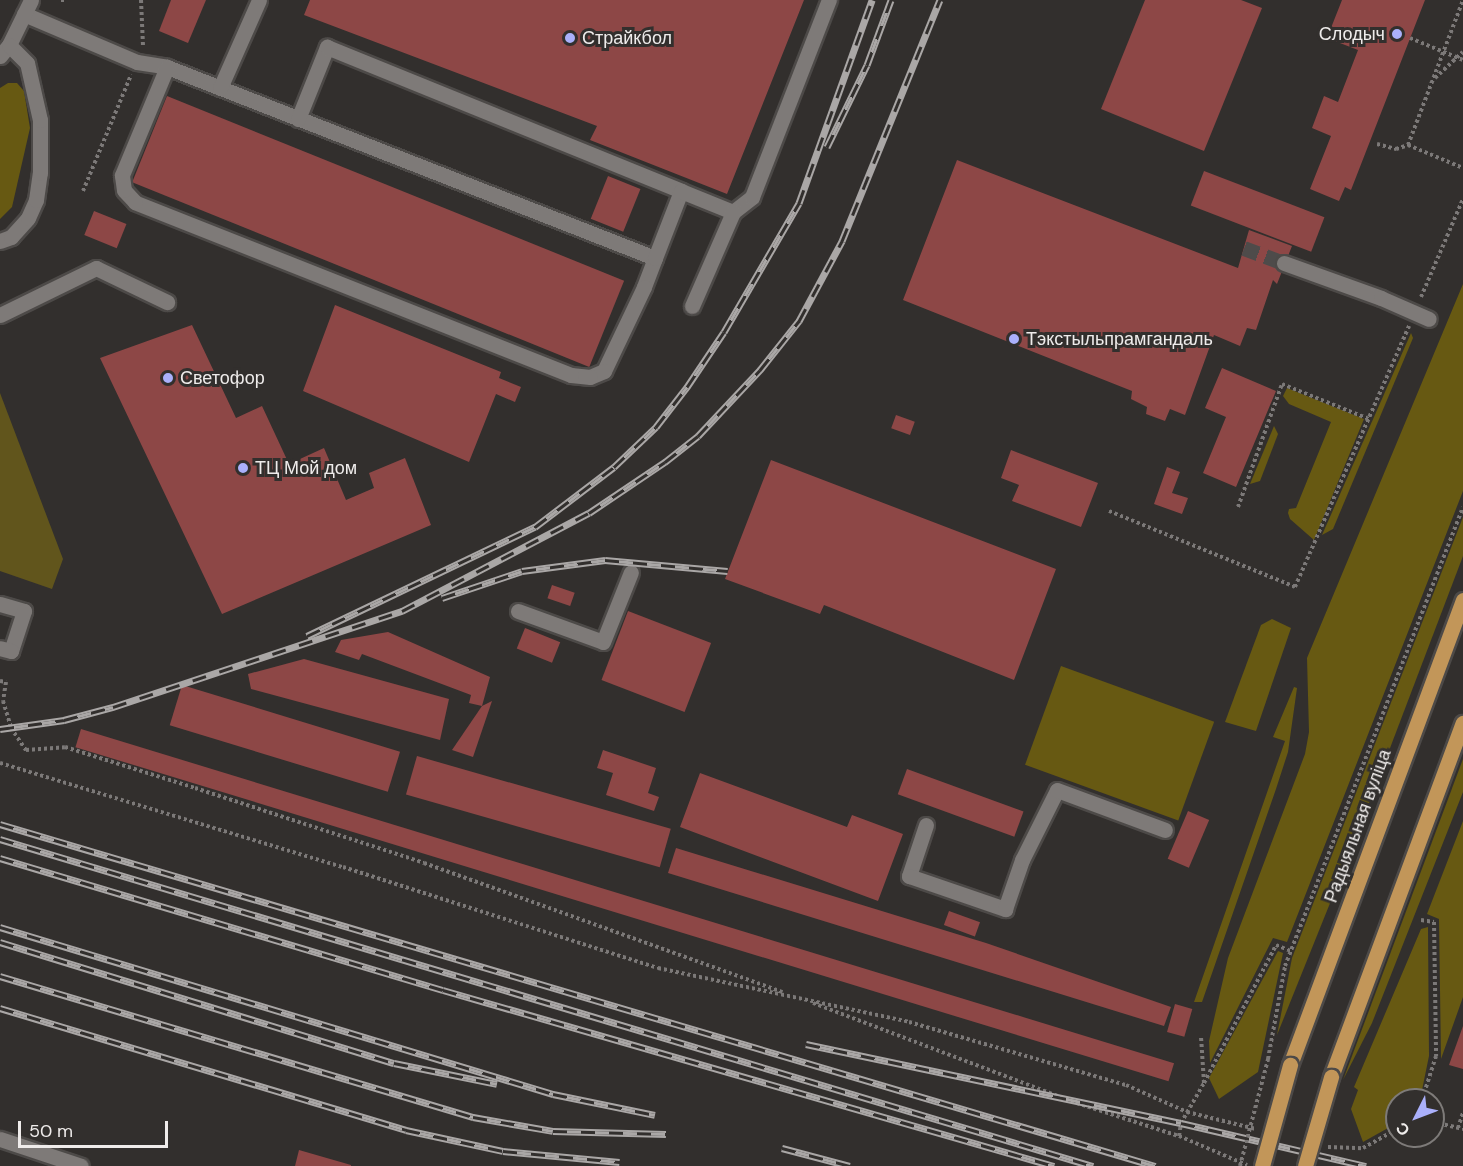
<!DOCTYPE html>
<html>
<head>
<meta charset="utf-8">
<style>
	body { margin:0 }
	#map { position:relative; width:1463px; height:1166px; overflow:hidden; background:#322f2d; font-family:"DM Sans",sans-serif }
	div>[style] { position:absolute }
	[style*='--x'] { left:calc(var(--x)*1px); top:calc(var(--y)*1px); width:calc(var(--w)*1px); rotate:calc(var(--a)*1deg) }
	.green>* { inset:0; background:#675912; transform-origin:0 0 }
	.forest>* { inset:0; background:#61551c }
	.building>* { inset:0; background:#8d4746; transform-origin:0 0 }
	.minor-tunnel>* { height:15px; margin-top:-7.5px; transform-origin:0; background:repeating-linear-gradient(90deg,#4e4b4a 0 15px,transparent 0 23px) }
	.path>* { height:4px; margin-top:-2px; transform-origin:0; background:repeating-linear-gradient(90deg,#7c7978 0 3px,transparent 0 6px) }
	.roads { filter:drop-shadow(2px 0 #4d4a48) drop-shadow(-2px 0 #4d4a48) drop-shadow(0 2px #4d4a48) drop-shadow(0 -2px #4d4a48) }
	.minor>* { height:15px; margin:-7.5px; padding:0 7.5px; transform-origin:7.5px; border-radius:7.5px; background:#7e7a78 }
	.major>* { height:15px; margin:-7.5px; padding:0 7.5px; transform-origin:7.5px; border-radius:7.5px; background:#c29659 }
	.rail>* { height:7px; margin-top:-3.5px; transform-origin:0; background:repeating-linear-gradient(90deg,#322f2d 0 14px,#aaa7a6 0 28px); box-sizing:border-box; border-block:2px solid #aaa7a6 }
	.path-bridge>* { height:4px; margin-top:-2px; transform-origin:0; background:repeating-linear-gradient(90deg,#7c7978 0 3px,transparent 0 6px) }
	.bridges { filter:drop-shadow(2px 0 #4d4a48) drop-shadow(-2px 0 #4d4a48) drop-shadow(0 2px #4d4a48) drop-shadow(0 -2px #4d4a48) }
	.major-bridge>* { height:15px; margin:-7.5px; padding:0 7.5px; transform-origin:7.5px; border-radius:7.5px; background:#c29659 }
	.dots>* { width:16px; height:16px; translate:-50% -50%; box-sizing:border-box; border:3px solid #322f2d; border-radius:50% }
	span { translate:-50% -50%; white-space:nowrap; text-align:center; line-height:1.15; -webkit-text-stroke:6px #322f2d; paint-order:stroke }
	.poi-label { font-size:18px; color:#efeceb }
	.right { translate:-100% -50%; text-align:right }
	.left { translate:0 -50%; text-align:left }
	.street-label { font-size:18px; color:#efeceb }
	.north { position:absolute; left:1385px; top:1088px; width:60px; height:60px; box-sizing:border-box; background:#322f2d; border:2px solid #7e7b79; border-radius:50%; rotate:228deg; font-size:16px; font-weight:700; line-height:24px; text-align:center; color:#efeceb }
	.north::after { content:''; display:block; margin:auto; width:21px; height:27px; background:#aab0fb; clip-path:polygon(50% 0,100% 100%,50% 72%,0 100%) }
	.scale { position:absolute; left:18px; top:1121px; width:150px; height:27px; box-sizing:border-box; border:3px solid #efeceb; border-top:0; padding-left:8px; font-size:18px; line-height:21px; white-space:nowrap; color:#efeceb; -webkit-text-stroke:4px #322f2d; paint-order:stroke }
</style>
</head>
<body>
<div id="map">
	<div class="green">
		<i style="clip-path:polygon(8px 83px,17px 83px,24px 91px,30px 128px,12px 207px,0 219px,0 88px)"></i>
		<i style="clip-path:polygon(1463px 284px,1463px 491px,1287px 942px,1273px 938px,1210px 1063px,1209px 1041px,1228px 958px,1305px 754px,1309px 732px,1307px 658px)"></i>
		<i style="clip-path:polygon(1411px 333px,1413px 338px,1333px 529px,1322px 535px)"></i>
		<i style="clip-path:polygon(1287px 388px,1364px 419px,1314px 540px,1290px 519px,1288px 513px,1289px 509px,1296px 508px,1331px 422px,1289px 404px,1283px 396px)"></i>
		<i style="clip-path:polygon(1274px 426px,1278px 434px,1260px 481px,1250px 484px)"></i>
		<i style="clip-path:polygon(1463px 517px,1463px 556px,1349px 856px,1277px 1035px,1292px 958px)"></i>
		<i style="clip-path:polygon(1272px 619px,1291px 628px,1256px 731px,1225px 722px,1261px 625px)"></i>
		<i style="left:1061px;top:666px;width:163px;height:105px;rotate:20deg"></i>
		<i style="clip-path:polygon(1294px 687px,1297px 688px,1288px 752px,1276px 789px,1202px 1002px,1194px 1002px,1285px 741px,1273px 737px)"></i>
		<i style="clip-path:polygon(1463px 759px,1463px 792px,1372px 1023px,1343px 1080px)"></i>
		<i style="clip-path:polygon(1463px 821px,1463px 997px,1441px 1059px,1439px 919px,1427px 914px)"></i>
		<i style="clip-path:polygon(1428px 927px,1429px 1056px,1421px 1095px,1417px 1100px,1397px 1100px,1397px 1123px,1363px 1142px,1351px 1109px,1358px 1090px,1354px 1087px,1421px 929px)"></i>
		<i style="clip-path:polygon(1278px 951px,1283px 953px,1258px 1072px,1219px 1099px,1209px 1078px)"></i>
	</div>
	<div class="forest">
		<i style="clip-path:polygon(0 393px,63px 559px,52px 589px,0 571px)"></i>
	</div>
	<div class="building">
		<i style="clip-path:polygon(171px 0,206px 0,188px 43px,159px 31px)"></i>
		<i style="clip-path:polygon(310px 0,804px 0,727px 194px,590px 140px,597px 126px,304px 15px)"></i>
		<i style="clip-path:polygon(1145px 0,1241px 0,1262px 8px,1204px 151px,1101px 109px)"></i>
		<i style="clip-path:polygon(1342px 0,1425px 0,1351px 190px,1345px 187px,1339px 201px,1310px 189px,1331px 136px,1312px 128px,1324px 96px,1338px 102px,1358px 50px,1327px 38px)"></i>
		<i style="left:167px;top:96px;width:493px;height:93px;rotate:22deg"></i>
		<i style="clip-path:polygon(957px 160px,1238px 268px,1249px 230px,1292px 246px,1277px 284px,1273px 280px,1256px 330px,1247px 328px,1240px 346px,1214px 335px,1185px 415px,1170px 409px,1165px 421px,1146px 414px,1147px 407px,1131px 399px,1132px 391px,903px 300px)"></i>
		<i style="left:1204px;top:171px;width:129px;height:37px;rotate:21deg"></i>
		<i style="left:608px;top:176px;width:35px;height:46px;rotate:22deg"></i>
		<i style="left:94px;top:211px;width:35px;height:26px;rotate:22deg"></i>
		<i style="clip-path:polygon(335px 305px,501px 372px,499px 378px,521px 387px,515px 402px,496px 394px,469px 462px,303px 391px)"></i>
		<i style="clip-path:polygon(192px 325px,236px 418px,262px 406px,289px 464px,324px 448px,346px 500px,374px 488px,369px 473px,405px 458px,431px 525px,222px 614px,100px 358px)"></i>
		<i style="clip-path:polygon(1222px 368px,1276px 391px,1236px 487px,1203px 473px,1226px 417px,1205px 408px)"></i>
		<i style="left:896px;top:415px;width:20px;height:14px;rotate:20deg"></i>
		<i style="clip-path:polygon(1011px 450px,1098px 483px,1081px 527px,1012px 501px,1019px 485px,1001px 478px)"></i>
		<i style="clip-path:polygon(771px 460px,1056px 569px,1014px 680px,824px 605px,820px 614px,725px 579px)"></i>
		<i style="clip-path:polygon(1167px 467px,1180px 472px,1172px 493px,1188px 498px,1182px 514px,1154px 504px)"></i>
		<i style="left:552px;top:585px;width:24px;height:14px;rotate:19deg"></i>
		<i style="left:628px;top:611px;width:89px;height:74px;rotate:21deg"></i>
		<i style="left:525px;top:628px;width:38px;height:22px;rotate:22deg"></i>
		<i style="clip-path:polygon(388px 632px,490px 677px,482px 706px,469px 703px,471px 695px,362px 654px,359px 660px,335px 652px,341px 640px)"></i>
		<i style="clip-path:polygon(304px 659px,449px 699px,440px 740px,251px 689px,248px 674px)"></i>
		<i style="left:182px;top:685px;width:228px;height:42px;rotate:17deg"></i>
		<i style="clip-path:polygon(492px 701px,473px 757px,452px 750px,482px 706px)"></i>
		<i style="left:81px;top:729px;width:1143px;height:19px;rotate:17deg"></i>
		<i style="clip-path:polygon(603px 750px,656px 768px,648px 793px,659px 797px,654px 811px,606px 795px,613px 773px,597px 768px)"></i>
		<i style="left:417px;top:756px;width:264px;height:40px;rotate:16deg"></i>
		<i style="left:907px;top:769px;width:124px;height:27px;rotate:20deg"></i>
		<i style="clip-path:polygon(700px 773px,847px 827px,852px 815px,903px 834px,878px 901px,680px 827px)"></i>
		<i style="left:1188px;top:811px;width:23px;height:52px;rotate:23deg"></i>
		<i style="clip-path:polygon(676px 848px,986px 943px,1171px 1007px,1164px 1026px,668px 873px)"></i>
		<i style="left:949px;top:911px;width:33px;height:15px;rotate:20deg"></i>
		<i style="left:1175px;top:1004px;width:18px;height:29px;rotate:16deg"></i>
		<i style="clip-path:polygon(1463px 1026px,1463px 1069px,1449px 1065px)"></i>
		<i style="clip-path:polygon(299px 1150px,351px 1165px,351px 1166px,295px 1166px)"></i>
	</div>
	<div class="minor-tunnel">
		<i style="--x:1244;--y:248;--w:43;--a:20.6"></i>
	</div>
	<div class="path">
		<i style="--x:61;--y:0;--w:4;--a:0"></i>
		<i style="--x:141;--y:0;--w:46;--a:87.5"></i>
		<i style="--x:1410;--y:38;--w:57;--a:22.5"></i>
		<i style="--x:1435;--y:78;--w:38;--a:-43"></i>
		<i style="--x:1377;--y:144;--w:20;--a:15"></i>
		<i style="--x:1396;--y:149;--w:13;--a:-18"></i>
		<i style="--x:1408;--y:145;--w:60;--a:22.7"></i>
		<i style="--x:1408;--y:145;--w:155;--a:-69.2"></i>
		<i style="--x:83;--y:191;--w:126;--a:-67.5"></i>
		<i style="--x:1421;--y:297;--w:107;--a:-66.8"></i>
		<i style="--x:1238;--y:507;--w:131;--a:-70.3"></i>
		<i style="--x:1282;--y:384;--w:94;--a:21.9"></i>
		<i style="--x:1109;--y:511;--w:201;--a:22.2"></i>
		<i style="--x:1295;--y:587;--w:285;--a:-66.4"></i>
		<i style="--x:0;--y:681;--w:6;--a:9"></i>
		<i style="--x:6;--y:682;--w:19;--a:99"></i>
		<i style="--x:3;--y:701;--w:28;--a:73"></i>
		<i style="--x:11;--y:728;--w:27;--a:56"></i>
		<i style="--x:26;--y:750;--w:39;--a:-4"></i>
		<i style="--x:65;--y:747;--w:136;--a:17.5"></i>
		<i style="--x:195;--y:788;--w:241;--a:18.1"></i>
		<i style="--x:424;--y:863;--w:381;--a:19.8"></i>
		<i style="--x:0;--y:763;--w:358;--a:16.9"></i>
		<i style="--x:343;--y:867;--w:331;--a:17.8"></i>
		<i style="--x:658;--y:968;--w:257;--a:12.1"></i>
		<i style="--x:909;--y:1022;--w:226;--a:16.2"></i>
		<i style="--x:1126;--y:1085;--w:67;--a:23.9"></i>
		<i style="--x:1187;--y:1112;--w:71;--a:13.8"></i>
		<i style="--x:1421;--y:920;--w:13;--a:9"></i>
		<i style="--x:1434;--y:922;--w:134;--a:89.1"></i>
		<i style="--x:1436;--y:1056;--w:46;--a:107.7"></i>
		<i style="--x:813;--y:1003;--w:276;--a:20.8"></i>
		<i style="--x:1071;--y:1101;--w:114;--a:18"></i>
		<i style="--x:1179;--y:1136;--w:74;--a:23.1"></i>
		<i style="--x:1268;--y:1059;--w:95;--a:-79.6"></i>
		<i style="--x:1285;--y:966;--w:492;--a:-68.8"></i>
		<i style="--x:1204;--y:1083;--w:156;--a:-62.4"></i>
		<i style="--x:1276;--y:945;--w:16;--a:22"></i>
		<i style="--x:1433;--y:1122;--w:31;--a:13"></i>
		<i style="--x:1458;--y:1128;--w:16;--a:-72"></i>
		<i style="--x:1179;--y:1136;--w:13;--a:-81"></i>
		<i style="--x:1181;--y:1123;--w:46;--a:-60.1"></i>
		<i style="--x:1204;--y:1083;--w:46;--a:-93.7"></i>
		<i style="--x:1328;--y:1147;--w:35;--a:2"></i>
		<i style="--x:1363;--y:1148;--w:39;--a:-29"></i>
	</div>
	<div class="roads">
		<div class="minor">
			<i style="--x:24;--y:14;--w:123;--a:23"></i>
			<i style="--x:137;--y:62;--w:30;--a:9"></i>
			<i style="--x:167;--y:67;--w:524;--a:21.38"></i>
			<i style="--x:655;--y:258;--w:31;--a:111"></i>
			<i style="--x:644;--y:287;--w:93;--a:115.5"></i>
			<i style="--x:604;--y:371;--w:15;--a:157"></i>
			<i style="--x:590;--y:377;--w:19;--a:-174"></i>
			<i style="--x:571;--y:375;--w:469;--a:-158.4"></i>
			<i style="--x:135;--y:202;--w:16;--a:-133"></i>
			<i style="--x:124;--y:190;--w:15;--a:-98"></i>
			<i style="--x:122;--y:175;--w:117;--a:-67.4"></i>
			<i style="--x:0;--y:56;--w:14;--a:-51"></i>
			<i style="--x:9;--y:45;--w:50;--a:-63.9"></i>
			<i style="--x:220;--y:88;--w:96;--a:-66.1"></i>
			<i style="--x:298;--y:119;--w:78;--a:-68.1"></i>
			<i style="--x:327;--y:47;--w:382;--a:22.1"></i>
			<i style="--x:0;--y:241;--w:12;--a:-20"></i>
			<i style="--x:11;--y:237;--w:25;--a:-48"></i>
			<i style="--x:28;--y:218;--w:20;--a:-66"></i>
			<i style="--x:36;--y:200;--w:27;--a:-82"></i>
			<i style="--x:40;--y:173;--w:53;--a:-90"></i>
			<i style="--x:40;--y:120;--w:58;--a:-102.8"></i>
			<i style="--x:27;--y:63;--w:25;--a:-135"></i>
			<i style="--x:655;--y:258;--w:72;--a:-68.8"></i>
			<i style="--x:681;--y:191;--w:56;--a:22"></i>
			<i style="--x:733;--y:212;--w:24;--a:-38"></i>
			<i style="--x:752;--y:197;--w:212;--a:-68.7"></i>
			<i style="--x:1284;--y:263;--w:103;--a:19.8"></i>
			<i style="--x:1381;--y:298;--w:52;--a:23.6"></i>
			<i style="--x:692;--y:306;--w:103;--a:-66.4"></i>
			<i style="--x:0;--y:315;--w:107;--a:-26.1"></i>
			<i style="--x:96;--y:268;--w:79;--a:25.6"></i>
			<i style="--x:0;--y:604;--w:25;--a:16"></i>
			<i style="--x:24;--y:611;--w:42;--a:108"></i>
			<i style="--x:11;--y:651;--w:11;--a:-165"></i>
			<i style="--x:518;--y:611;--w:90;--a:20"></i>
			<i style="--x:603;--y:642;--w:75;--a:-68.2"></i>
			<i style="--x:926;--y:825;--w:54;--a:108.4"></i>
			<i style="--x:909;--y:876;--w:102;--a:19"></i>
			<i style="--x:1005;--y:909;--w:52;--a:-70.9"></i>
			<i style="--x:1022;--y:860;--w:78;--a:-63.4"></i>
			<i style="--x:1057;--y:790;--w:115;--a:20.3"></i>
			<i style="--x:0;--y:1139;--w:85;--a:18.4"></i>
		</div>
		<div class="major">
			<i style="--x:1290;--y:1065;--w:496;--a:-69.6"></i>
			<i style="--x:1331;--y:1077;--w:378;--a:-69.6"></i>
		</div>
	</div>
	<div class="rail">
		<i style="--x:827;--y:147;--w:91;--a:-64"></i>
		<i style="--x:867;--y:65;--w:69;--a:-69.7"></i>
		<i style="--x:442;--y:598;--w:84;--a:-18.6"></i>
		<i style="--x:522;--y:571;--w:84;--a:-7.5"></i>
		<i style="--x:605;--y:560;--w:123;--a:5.1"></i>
		<i style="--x:307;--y:636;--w:253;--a:-25.6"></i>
		<i style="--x:535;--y:527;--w:99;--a:-37.2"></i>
		<i style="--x:614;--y:467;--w:58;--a:-43.6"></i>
		<i style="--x:656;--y:427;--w:51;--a:-52.2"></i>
		<i style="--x:687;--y:387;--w:66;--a:-56.1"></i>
		<i style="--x:724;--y:332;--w:149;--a:-59.8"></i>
		<i style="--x:799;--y:203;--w:216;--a:-70.2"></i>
		<i style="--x:0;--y:729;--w:65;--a:-8"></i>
		<i style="--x:64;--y:720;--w:51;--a:-14.9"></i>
		<i style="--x:113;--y:707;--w:305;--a:-18.4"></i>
		<i style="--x:402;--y:611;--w:211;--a:-27.7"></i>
		<i style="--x:589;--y:513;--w:92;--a:-33.9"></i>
		<i style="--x:665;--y:462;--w:42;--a:-38.2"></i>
		<i style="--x:698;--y:436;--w:91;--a:-46.8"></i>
		<i style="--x:760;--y:370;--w:63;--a:-51.5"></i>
		<i style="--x:799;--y:321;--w:91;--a:-61.7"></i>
		<i style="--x:842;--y:241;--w:260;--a:-67.9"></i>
		<i style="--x:0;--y:824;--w:1205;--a:16.49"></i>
		<i style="--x:0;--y:839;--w:1141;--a:16.66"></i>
		<i style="--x:0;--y:858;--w:462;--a:16.6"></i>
		<i style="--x:443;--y:990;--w:636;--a:16.07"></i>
		<i style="--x:0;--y:927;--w:578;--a:16.8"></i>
		<i style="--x:553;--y:1094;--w:104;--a:11.6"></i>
		<i style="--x:0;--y:942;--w:412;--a:17.1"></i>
		<i style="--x:394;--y:1063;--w:105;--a:11.5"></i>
		<i style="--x:0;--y:976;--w:494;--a:16.6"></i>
		<i style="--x:473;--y:1117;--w:81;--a:9.9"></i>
		<i style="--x:553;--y:1131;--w:113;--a:1.5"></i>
		<i style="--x:0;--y:1008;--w:424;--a:16.7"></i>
		<i style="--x:406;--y:1130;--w:99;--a:12.2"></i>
		<i style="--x:503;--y:1151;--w:117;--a:5.4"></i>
		<i style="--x:806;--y:1044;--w:383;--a:11.9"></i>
		<i style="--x:1181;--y:1123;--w:190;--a:13.1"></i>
		<i style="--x:782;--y:1148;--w:70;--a:14.8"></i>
	</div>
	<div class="path-bridge">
		<i style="--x:1240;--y:1166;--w:111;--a:-75.3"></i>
	</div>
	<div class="bridges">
		<div class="major-bridge">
			<i style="--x:1262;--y:1166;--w:105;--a:-74.5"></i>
			<i style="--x:1305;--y:1166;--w:93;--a:-73.7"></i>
		</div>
	</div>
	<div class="dots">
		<i style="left:1397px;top:34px;background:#aab0fb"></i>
		<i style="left:570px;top:38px;background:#aab0fb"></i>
		<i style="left:1014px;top:339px;background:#aab0fb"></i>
		<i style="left:168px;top:378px;background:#aab0fb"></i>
		<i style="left:243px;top:468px;background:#aab0fb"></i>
	</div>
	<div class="poi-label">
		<span class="right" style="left:1385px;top:34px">Слодыч</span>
		<span class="left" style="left:582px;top:38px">Страйкбол</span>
		<span class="left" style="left:1026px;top:339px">Тэкстыльпрамгандаль</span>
		<span class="left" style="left:180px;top:378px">Светофор</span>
		<span class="left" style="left:255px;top:468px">ТЦ Мой дом</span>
	</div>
	<div class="street-label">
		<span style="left:1358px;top:826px;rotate:-70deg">Радыяльная вуліца</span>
	</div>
	<div class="north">С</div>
	<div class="scale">50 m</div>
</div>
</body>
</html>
